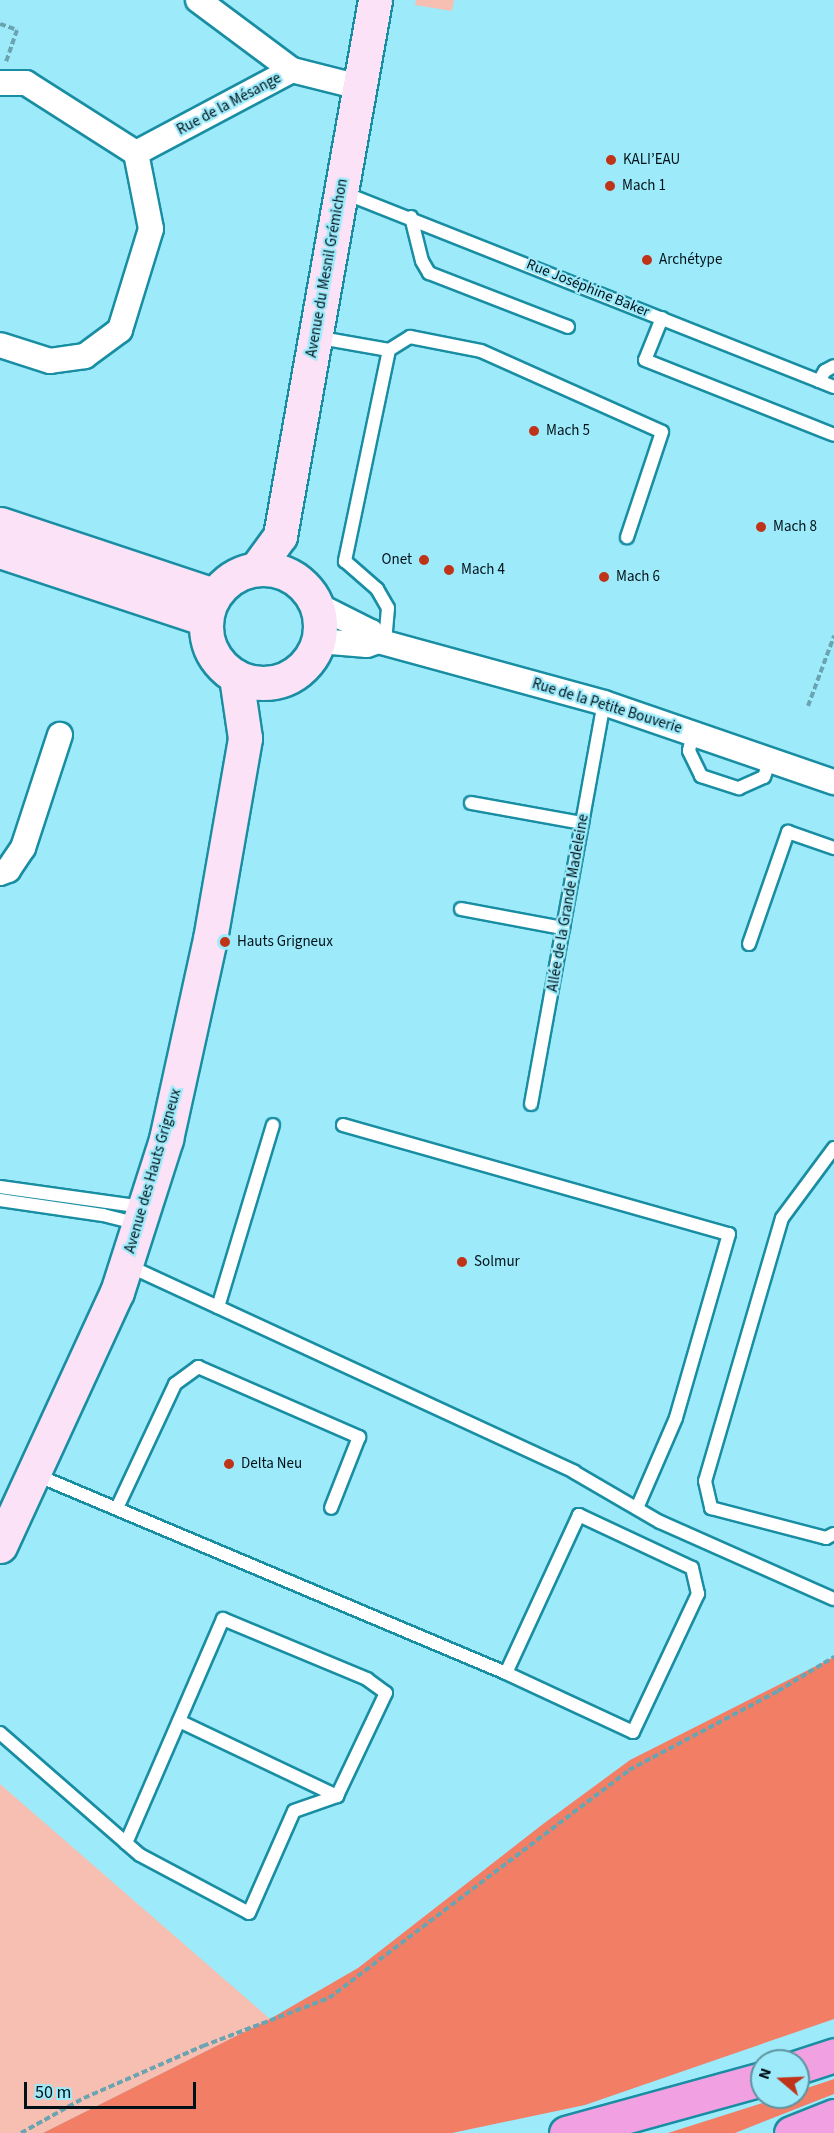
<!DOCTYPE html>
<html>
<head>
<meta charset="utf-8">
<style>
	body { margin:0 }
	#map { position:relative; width:834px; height:2133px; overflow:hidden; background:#9deafb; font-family:"Source Sans 3",sans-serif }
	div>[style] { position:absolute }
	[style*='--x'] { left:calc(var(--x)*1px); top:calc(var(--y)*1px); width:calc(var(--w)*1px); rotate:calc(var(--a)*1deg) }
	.green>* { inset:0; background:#f6bfb2 }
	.forest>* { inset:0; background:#f37e66 }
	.path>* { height:4px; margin-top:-2px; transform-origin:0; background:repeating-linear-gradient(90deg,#6aa4b1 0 6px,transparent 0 9px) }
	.roads { filter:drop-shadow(2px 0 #198ea3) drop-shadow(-2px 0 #198ea3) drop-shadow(0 2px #198ea3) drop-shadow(0 -2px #198ea3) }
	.lane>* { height:12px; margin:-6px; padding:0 6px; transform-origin:6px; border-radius:6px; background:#fff }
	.street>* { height:24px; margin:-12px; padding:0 12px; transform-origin:12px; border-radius:12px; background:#fff }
	.secondary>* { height:33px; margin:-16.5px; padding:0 16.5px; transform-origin:16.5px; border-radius:16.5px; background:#fbe2f6 }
	.secondary>.ring { margin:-16.5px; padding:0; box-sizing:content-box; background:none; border:33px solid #fbe2f6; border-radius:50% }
	.highway>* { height:33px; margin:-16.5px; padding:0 16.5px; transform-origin:16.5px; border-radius:16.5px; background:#f1a0e2 }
	.dots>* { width:16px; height:16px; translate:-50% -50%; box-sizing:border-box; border:3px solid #9deafb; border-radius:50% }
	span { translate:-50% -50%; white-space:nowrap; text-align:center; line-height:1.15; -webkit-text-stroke:4.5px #9deafb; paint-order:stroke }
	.street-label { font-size:15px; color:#001217 }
	.poi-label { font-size:15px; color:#001217 }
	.left { translate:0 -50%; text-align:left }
	.right { translate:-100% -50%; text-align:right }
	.north { position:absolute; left:750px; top:2049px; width:60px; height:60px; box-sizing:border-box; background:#9deafb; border:2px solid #5e94a0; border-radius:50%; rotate:289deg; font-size:16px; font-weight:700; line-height:24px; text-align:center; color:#001217 }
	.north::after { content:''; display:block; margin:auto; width:21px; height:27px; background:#bf3418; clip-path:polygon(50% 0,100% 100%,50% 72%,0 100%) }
	.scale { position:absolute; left:24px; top:2082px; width:172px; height:27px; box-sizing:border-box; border:3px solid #001217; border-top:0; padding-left:8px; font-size:18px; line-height:21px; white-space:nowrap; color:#001217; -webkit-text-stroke:4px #9deafb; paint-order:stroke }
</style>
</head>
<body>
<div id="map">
	<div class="green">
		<i style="clip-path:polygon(416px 0,454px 0,452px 11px,415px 5px)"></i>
		<i style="clip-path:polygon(0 1784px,270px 2019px,43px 2133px,0 2133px)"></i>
	</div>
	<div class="forest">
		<i style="clip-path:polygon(834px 1657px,834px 2019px,585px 2105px,452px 2133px,43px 2133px,270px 2019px,358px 1968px,543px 1824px,630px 1760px)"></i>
		<i style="clip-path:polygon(834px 2079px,834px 2094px,735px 2133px,668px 2133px,781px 2097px,798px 2097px,798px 2091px)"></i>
	</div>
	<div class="path">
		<i style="--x:0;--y:24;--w:18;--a:19"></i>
		<i style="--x:17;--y:30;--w:34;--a:109"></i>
		<i style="--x:808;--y:706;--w:75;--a:-69.6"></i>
		<i style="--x:21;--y:2133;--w:72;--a:-29.1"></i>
		<i style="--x:84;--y:2098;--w:130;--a:-23.6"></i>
		<i style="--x:203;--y:2046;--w:135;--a:-20.9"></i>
		<i style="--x:329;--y:1998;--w:377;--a:-37.2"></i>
		<i style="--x:629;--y:1770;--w:169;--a:-27.9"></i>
		<i style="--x:778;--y:1691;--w:66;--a:-31.3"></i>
	</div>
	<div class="roads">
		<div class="lane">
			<i style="--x:342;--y:192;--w:529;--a:21.62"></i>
			<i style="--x:411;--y:217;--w:45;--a:76"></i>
			<i style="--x:422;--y:261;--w:14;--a:60"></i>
			<i style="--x:429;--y:273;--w:149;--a:21.2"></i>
			<i style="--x:662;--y:318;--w:45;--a:112"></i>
			<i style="--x:645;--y:360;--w:203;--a:21.6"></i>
			<i style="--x:315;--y:337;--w:75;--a:10"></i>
			<i style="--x:389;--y:350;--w:216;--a:101.8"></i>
			<i style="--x:345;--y:561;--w:43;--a:41.2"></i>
			<i style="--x:377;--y:589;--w:22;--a:60"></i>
			<i style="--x:388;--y:608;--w:35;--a:95"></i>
			<i style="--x:389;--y:350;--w:25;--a:-32"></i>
			<i style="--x:410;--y:337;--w:72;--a:11.2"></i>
			<i style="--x:481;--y:351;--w:198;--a:24.1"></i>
			<i style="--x:662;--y:432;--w:111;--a:108.4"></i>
			<i style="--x:819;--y:381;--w:12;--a:-59"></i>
			<i style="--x:825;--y:371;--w:10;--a:-29"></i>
			<i style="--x:693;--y:733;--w:18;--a:103"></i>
			<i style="--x:689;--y:751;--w:28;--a:64"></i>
			<i style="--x:701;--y:776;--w:40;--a:18"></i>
			<i style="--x:739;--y:788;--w:27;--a:-24"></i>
			<i style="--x:764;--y:777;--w:18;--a:-71"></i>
			<i style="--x:471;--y:803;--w:113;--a:10.2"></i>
			<i style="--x:461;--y:909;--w:104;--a:10.6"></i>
			<i style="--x:749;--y:944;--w:119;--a:-70.8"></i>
			<i style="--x:788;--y:832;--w:49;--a:19.2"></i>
			<i style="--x:531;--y:1104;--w:408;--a:-79.7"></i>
			<i style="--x:343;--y:1125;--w:401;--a:15.8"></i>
			<i style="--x:729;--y:1234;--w:191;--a:106.1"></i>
			<i style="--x:676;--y:1418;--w:98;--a:113.4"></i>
			<i style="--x:834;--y:1148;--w:87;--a:126.6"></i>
			<i style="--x:782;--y:1218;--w:274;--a:106.3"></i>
			<i style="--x:705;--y:1481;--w:28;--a:77"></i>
			<i style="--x:711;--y:1508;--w:119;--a:14.6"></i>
			<i style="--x:826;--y:1538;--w:9;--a:-27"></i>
			<i style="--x:0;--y:1187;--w:144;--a:8"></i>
			<i style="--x:0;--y:1200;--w:104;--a:8.3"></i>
			<i style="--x:103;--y:1215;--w:36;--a:14"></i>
			<i style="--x:127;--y:1265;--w:493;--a:24.8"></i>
			<i style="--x:574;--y:1472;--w:99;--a:30.2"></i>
			<i style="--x:660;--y:1522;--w:190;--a:23.9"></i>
			<i style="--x:218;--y:1307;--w:190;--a:-73.2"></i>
			<i style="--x:34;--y:1474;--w:512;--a:22.86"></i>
			<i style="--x:506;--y:1673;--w:140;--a:24.9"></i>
			<i style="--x:633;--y:1732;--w:153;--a:-64.8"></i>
			<i style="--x:698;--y:1594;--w:27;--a:-103"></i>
			<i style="--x:692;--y:1568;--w:125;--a:-154.9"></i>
			<i style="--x:579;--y:1515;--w:174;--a:114.8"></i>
			<i style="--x:117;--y:1508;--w:137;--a:-64.9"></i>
			<i style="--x:175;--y:1384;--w:29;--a:-36"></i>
			<i style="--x:198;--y:1367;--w:176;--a:23.5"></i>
			<i style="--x:359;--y:1437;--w:76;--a:111.5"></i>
			<i style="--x:179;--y:1721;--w:175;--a:25.4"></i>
			<i style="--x:0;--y:1733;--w:167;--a:41.1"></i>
			<i style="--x:126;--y:1843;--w:18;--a:41"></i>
			<i style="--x:140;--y:1855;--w:123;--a:28"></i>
			<i style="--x:249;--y:1913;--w:111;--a:-66.2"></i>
			<i style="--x:294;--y:1811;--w:46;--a:-19.2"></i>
			<i style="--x:337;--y:1796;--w:114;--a:-64.6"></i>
			<i style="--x:386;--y:1693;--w:24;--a:-144"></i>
			<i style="--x:367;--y:1679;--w:156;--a:-157.4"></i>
			<i style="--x:223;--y:1619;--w:244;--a:113.4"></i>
		</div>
		<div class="street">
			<i style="--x:198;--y:0;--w:117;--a:36.7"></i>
			<i style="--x:0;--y:83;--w:26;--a:0"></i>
			<i style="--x:26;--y:83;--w:130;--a:32.5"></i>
			<i style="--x:136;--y:153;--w:77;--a:78.8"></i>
			<i style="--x:151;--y:229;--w:106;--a:107.1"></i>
			<i style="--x:120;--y:330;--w:44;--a:143.4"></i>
			<i style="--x:85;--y:356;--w:35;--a:172"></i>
			<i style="--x:50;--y:361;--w:52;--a:-162.3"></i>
			<i style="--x:136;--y:153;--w:177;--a:-28"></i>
			<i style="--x:292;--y:70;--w:69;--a:14.2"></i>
			<i style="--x:317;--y:605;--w:60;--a:26.6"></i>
			<i style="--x:371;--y:632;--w:11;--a:52"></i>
			<i style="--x:378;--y:641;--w:234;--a:15.3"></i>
			<i style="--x:604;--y:703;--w:243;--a:19"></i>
			<i style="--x:319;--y:641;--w:48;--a:4.8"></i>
			<i style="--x:367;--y:645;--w:12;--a:-20"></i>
			<i style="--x:0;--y:873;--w:9;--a:-21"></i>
			<i style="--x:8;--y:870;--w:27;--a:-56"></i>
			<i style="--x:23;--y:848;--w:119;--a:-71.9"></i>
		</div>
		<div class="secondary">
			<i style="--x:0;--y:524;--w:225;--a:18.4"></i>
			<i style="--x:0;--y:551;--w:217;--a:18.3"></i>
			<i class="ring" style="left:206px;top:569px;width:81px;height:81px"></i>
			<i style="--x:256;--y:569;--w:41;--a:-54"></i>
			<i style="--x:280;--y:536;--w:544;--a:-79.95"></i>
			<i style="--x:0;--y:1546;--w:280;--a:-65.3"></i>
			<i style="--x:117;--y:1292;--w:161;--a:-72.2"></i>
			<i style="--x:166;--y:1139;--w:205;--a:-77.6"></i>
			<i style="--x:210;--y:939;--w:204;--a:-80.1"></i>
			<i style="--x:245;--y:738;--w:62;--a:-98.4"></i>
		</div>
		<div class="highway">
			<i style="--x:798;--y:2067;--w:38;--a:-18"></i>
			<i style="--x:566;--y:2133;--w:203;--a:-15.4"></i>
			<i style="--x:791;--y:2133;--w:46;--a:-21.6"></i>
		</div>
	</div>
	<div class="dots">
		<i style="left:611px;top:160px;background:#bf3418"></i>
		<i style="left:610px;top:186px;background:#bf3418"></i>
		<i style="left:647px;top:260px;background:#bf3418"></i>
		<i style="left:534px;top:431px;background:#bf3418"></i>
		<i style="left:761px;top:527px;background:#bf3418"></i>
		<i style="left:424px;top:560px;background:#bf3418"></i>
		<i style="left:449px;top:570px;background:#bf3418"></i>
		<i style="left:604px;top:577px;background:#bf3418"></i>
		<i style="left:225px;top:942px;background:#bf3418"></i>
		<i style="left:462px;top:1262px;background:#bf3418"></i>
		<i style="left:229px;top:1464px;background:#bf3418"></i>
	</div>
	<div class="street-label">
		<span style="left:229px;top:104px;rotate:-28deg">Rue de la Mésange</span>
		<span style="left:327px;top:268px;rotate:-80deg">Avenue du Mesnil Grémichon</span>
		<span style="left:588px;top:288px;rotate:22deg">Rue Joséphine Baker</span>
		<span style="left:607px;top:706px;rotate:17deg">Rue de la Petite Bouverie</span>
		<span style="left:568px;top:903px;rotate:-80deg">Allée de la Grande Madeleine</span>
		<span style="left:153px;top:1171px;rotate:-74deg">Avenue des Hauts Grigneux</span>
	</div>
	<div class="poi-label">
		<span class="left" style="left:623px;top:160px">KALI’EAU</span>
		<span class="left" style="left:622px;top:186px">Mach 1</span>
		<span class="left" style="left:659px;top:260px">Archétype</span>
		<span class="left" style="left:546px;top:431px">Mach 5</span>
		<span class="left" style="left:773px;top:527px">Mach 8</span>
		<span class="right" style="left:412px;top:560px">Onet</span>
		<span class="left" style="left:461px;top:570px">Mach 4</span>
		<span class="left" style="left:616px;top:577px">Mach 6</span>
		<span class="left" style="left:237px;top:942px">Hauts Grigneux</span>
		<span class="left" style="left:474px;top:1262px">Solmur</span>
		<span class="left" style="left:241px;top:1464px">Delta Neu</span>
	</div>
	<div class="north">N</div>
	<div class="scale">50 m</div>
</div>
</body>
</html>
